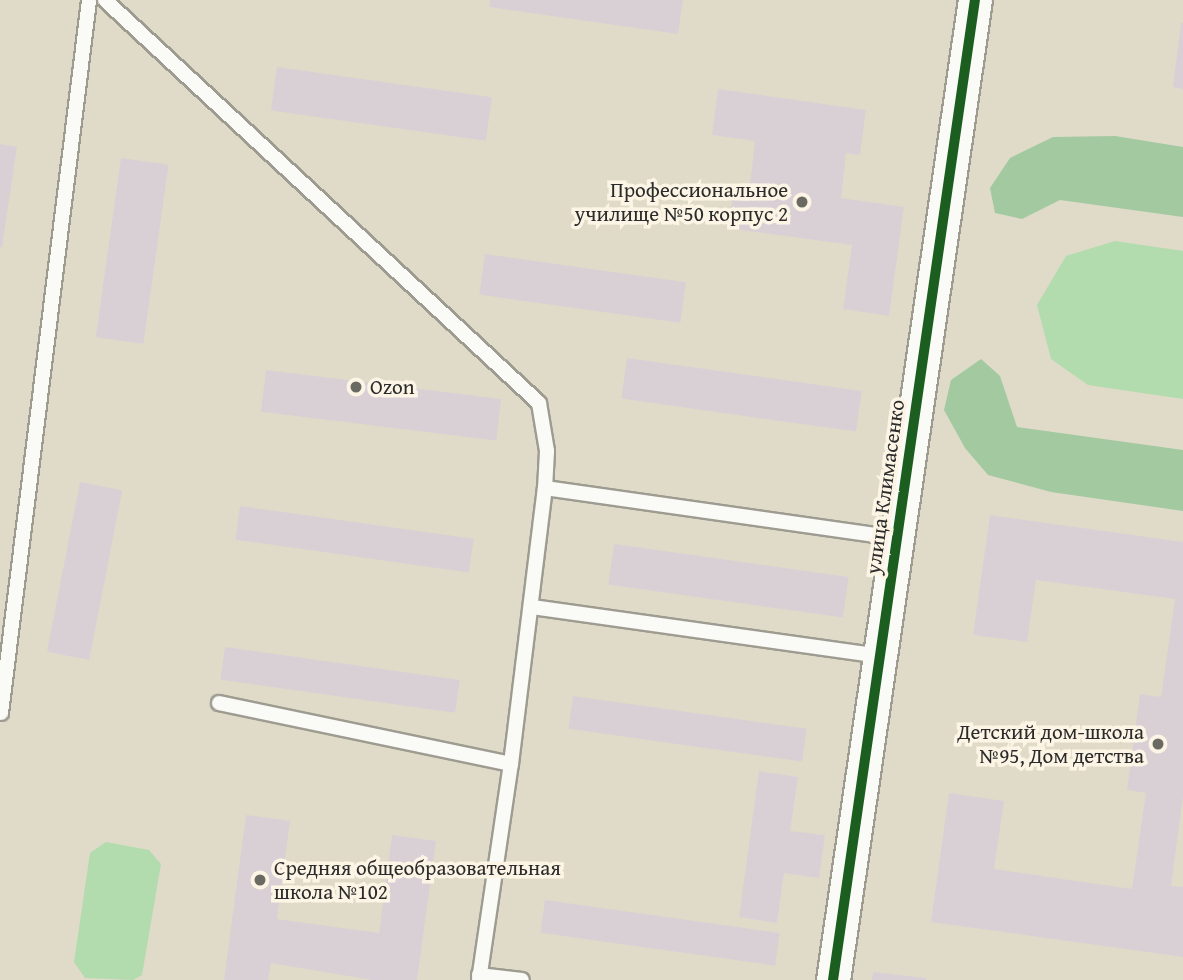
<!DOCTYPE html>
<html>
<head>
<meta charset="utf-8">
<style>
	body { margin:0 }
	#map { position:relative; width:1183px; height:980px; overflow:hidden; background:#dfdbc8; font-family:"Gentium Book Plus",serif }
	div>[style] { position:absolute }
	[style*='--x'] { left:calc(var(--x)*1px); top:calc(var(--y)*1px); width:calc(var(--w)*1px); rotate:calc(var(--a)*1deg) }
	.green>* { inset:0; background:#b2dbae }
	.forest>* { inset:0; background:#a3c9a0 }
	.building>* { inset:0; background:#d9d0d5; transform-origin:0 0 }
	.roads { filter:drop-shadow(2px 0 #9e9c91) drop-shadow(-2px 0 #9e9c91) drop-shadow(0 2px #9e9c91) drop-shadow(0 -2px #9e9c91) }
	.service>* { height:14px; margin:-7px; padding:0 7px; transform-origin:7px; border-radius:7px; background:#fafaf7 }
	.tertiary>* { height:33px; margin:-16.5px; padding:0 16.5px; transform-origin:16.5px; border-radius:16.5px; background:#fafaf7 }
	.cycleway>* { height:10px; margin:-5px; padding:0 5px; transform-origin:5px; border-radius:5px; background:#1b5e20 }
	.dots>* { width:19px; height:19px; translate:-50% -50%; box-sizing:border-box; border:4px solid #fcf5e5; border-radius:50% }
	span { translate:-50% -50%; white-space:nowrap; text-align:center; line-height:1.15; -webkit-text-stroke:7px #fcf5e5; paint-order:stroke }
	.poi-label { font-size:21px; color:#2b2b2b }
	.right { translate:-100% -50%; text-align:right }
	.left { translate:0 -50%; text-align:left }
	.street-label { font-size:21px; color:#2b2b2b }
</style>
</head>
<body>
<div id="map">
	<div class="green">
		<i style="clip-path:polygon(1115px 241px,1183px 251px,1183px 399px,1088px 385px,1051px 359px,1037px 305px,1066px 256px)"></i>
		<i style="clip-path:polygon(106px 842px,149px 850px,161px 864px,142px 975px,133px 980px,85px 978px,74px 962px,90px 853px)"></i>
	</div>
	<div class="forest">
		<i style="clip-path:polygon(1115px 136px,1183px 147px,1183px 217px,1060px 200px,1022px 219px,995px 213px,990px 188px,1010px 158px,1053px 137px)"></i>
		<i style="clip-path:polygon(981px 359px,1000px 376px,1017px 427px,1183px 450px,1183px 511px,1051px 492px,988px 475px,965px 448px,944px 410px,951px 380px)"></i>
	</div>
	<div class="building">
		<i style="clip-path:polygon(490px 0,683px 0,678px 34px,489px 7px)"></i>
		<i style="clip-path:polygon(1181px 23px,1183px 23px,1183px 89px,1173px 87px)"></i>
		<i style="left:277px;top:67px;width:217px;height:44px;rotate:8deg"></i>
		<i style="clip-path:polygon(718px 89px,866px 110px,860px 155px,846px 153px,841px 198px,904px 207px,889px 316px,843px 309px,852px 245px,728px 228px,735px 183px,750px 185px,755px 141px,712px 135px)"></i>
		<i style="clip-path:polygon(0 144px,17px 147px,2px 247px,0 247px)"></i>
		<i style="left:121px;top:158px;width:48px;height:181px;rotate:8deg"></i>
		<i style="left:485px;top:254px;width:203px;height:41px;rotate:8deg"></i>
		<i style="left:627px;top:358px;width:237px;height:41px;rotate:8deg"></i>
		<i style="left:266px;top:370px;width:237px;height:42px;rotate:7deg"></i>
		<i style="left:80px;top:482px;width:43px;height:173px;rotate:11deg"></i>
		<i style="left:240px;top:506px;width:236px;height:34px;rotate:8deg"></i>
		<i style="clip-path:polygon(990px 515px,1183px 542px,1183px 797px,1171px 886px,1183px 887px,1183px 957px,931px 922px,949px 793px,1004px 801px,994px 869px,1132px 889px,1146px 793px,1127px 790px,1140px 694px,1161px 697px,1175px 599px,1036px 580px,1027px 642px,973px 635px)"></i>
		<i style="left:614px;top:544px;width:237px;height:41px;rotate:8deg"></i>
		<i style="left:225px;top:647px;width:237px;height:33px;rotate:8deg"></i>
		<i style="left:573px;top:696px;width:236px;height:33px;rotate:8deg"></i>
		<i style="clip-path:polygon(759px 771px,798px 777px,790px 831px,825px 835px,819px 878px,784px 873px,777px 923px,739px 917px)"></i>
		<i style="clip-path:polygon(246px 815px,290px 821px,277px 919px,379px 933px,392px 835px,436px 841px,417px 980px,372px 980px,271px 963px,268px 980px,224px 980px)"></i>
		<i style="left:545px;top:900px;width:237px;height:33px;rotate:8deg"></i>
		<i style="clip-path:polygon(873px 972px,926px 978px,926px 980px,872px 980px)"></i>
	</div>
	<div class="roads">
		<div class="service">
			<i style="--x:105;--y:0;--w:592;--a:42.88"></i>
			<i style="--x:539;--y:403;--w:49;--a:80.5"></i>
			<i style="--x:547;--y:451;--w:37;--a:93"></i>
			<i style="--x:532;--y:607;--w:352;--a:8"></i>
			<i style="--x:219;--y:703;--w:298;--a:11.8"></i>
			<i style="--x:1;--y:713;--w:718;--a:-82.96"></i>
			<i style="--x:479;--y:975;--w:43;--a:6.6"></i>
			<i style="--x:479;--y:980;--w:218;--a:-81.6"></i>
			<i style="--x:511;--y:764;--w:278;--a:-83"></i>
			<i style="--x:545;--y:488;--w:355;--a:8.1"></i>
		</div>
		<div class="tertiary">
			<i style="--x:833;--y:980;--w:990;--a:-81.76"></i>
		</div>
	</div>
	<div class="cycleway">
		<i style="--x:833;--y:980;--w:990;--a:-81.76"></i>
	</div>
	<div class="dots">
		<i style="left:802px;top:202px;background:#6a6962"></i>
		<i style="left:356px;top:387px;background:#6a6962"></i>
		<i style="left:1158px;top:744px;background:#6a6962"></i>
		<i style="left:260px;top:880px;background:#6a6962"></i>
	</div>
	<div class="poi-label">
		<span class="right" style="left:788px;top:202px">Профессиональное<br>училище №50 корпус 2</span>
		<span class="left" style="left:370px;top:387px">Ozon</span>
		<span class="right" style="left:1144px;top:744px">Детский дом-школа<br>№95, Дом детства</span>
		<span class="left" style="left:274px;top:880px">Средняя общеобразовательная<br>школа №102</span>
	</div>
	<div class="street-label">
		<span style="left:885px;top:487px;rotate:-82deg">улица Климасенко</span>
	</div>
</div>
</body>
</html>
